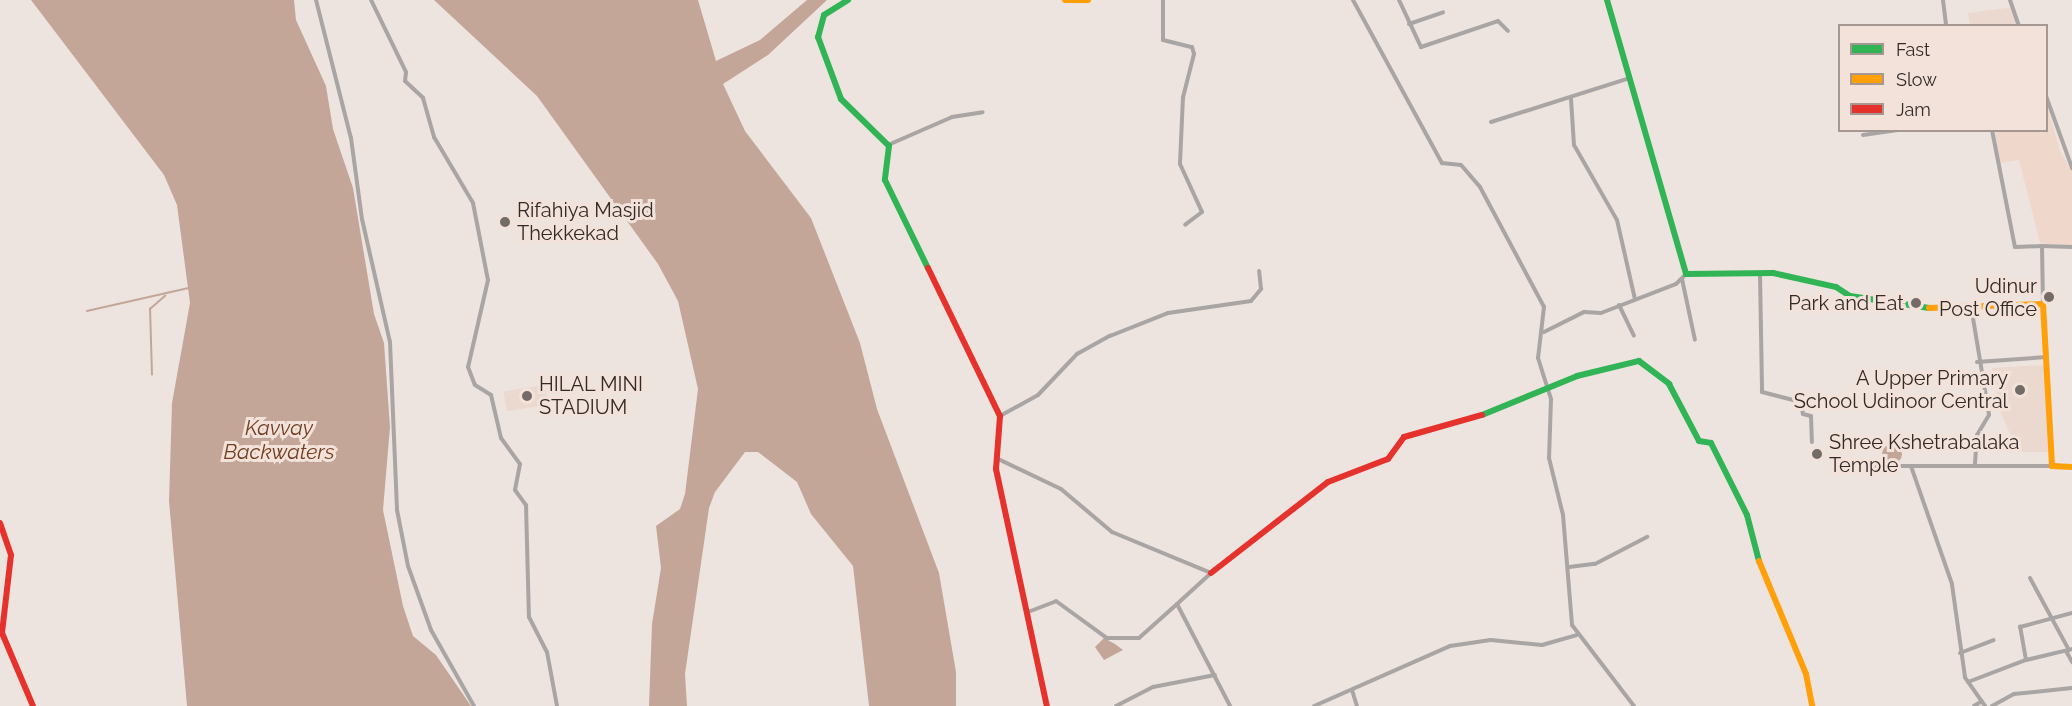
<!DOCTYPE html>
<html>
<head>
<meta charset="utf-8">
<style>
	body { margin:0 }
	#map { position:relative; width:2072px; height:706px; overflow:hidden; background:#ede4df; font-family:Raleway,sans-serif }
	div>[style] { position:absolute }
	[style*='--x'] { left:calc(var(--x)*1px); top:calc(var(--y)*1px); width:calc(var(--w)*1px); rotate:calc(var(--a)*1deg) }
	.built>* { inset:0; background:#ebd9d0; transform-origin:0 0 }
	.green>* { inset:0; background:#efd7cb }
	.water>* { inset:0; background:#c3a698 }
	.round { border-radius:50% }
	.stream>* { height:1.5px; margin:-0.75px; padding:0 0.75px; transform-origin:0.75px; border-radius:0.75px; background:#c3a698 }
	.street>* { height:4px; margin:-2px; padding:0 2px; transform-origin:2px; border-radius:2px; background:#a8a5a4 }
	.fast>* { height:6px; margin:-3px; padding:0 3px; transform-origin:3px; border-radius:3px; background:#30b455 }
	.slow>* { height:6px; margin:-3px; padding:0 3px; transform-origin:3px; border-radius:3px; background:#ff9f0a }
	.jam>* { height:6px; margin:-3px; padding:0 3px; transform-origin:3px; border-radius:3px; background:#e5322d }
	.dots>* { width:16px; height:16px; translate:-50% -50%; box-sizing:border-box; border:3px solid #f3e2d9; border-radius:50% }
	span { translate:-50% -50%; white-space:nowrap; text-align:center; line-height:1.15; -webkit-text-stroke:6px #f3e2d9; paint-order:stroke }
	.poi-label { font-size:20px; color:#312a27 }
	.left { translate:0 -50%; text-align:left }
	.right { translate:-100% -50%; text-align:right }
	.water-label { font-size:21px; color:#713e22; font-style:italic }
	.legend { position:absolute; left:1838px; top:24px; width:210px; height:108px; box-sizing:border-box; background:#f3e2d9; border:2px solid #a59892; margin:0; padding:8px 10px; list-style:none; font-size:18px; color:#312a27 }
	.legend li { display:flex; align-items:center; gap:12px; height:30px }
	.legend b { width:30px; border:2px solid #a59892 }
</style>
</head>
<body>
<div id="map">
	<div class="built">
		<i style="clip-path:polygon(2013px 7px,2018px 25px,1970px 25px,1968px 13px)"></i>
		<i style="clip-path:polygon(2044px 365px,2048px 452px,2018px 452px,2000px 411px,1992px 368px)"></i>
		<i style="left:545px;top:385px;width:20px;height:42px;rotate:81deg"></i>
	</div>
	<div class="green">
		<i style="clip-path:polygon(2047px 105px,2060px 151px,2072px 171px,2072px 246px,2040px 243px,2019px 160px,2000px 163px,1995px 131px,2046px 130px)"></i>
	</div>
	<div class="water">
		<i style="clip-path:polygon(31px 0,294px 0,296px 20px,326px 86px,333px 129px,353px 188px,374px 314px,384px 343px,390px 427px,383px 510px,403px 606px,413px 636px,436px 655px,471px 706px,187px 706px,169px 501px,172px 403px,190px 303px,177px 205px,164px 175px)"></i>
		<i style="clip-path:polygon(434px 0,698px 0,716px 61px,760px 40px,807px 0,827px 0,768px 55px,723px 84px,745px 131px,811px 218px,860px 343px,877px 409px,939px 573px,956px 672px,956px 706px,869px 706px,853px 566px,811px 514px,797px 482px,758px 452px,745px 452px,715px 492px,709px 508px,685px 674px,687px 706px,649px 706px,652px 624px,661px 568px,656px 526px,680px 509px,685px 494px,698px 389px,678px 301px,658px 264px,537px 96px)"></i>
		<i class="round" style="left:1882px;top:444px;width:20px;height:20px"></i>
		<i style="clip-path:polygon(1104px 638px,1115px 644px,1123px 650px,1104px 660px,1095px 647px)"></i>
	</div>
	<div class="stream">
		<i style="--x:87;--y:311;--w:105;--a:-12.7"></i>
		<i style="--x:152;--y:375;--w:66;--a:-91.7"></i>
		<i style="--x:150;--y:309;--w:20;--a:-41"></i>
	</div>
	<div class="street">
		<i style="--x:316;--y:0;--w:142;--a:75.8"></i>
		<i style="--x:351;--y:138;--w:82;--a:82.3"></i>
		<i style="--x:362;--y:219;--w:126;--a:77.2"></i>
		<i style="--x:390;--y:342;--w:168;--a:87.6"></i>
		<i style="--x:397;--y:510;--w:57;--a:78.9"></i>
		<i style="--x:408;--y:566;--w:68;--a:70.2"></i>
		<i style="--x:431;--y:630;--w:87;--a:60.5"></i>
		<i style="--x:371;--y:0;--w:80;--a:64.1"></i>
		<i style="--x:406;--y:72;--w:9;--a:96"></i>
		<i style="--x:405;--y:81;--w:25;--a:43"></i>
		<i style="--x:423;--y:98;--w:41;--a:74.2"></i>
		<i style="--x:434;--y:137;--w:77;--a:59.4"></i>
		<i style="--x:473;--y:203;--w:78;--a:79"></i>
		<i style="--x:488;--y:280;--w:89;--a:102.9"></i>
		<i style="--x:468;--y:367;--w:19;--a:69"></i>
		<i style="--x:475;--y:385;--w:19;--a:32"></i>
		<i style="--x:491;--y:395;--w:44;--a:76.9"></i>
		<i style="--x:501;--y:438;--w:32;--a:54"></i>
		<i style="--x:520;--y:464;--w:26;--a:101"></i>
		<i style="--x:515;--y:490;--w:19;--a:54"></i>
		<i style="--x:526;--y:505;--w:112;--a:88.5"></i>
		<i style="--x:529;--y:617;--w:39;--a:63"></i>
		<i style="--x:547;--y:652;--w:55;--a:79.5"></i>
		<i style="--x:1163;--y:0;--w:40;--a:90"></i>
		<i style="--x:1163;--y:40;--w:30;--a:14"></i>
		<i style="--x:1192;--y:47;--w:7;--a:74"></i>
		<i style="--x:1194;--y:54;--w:44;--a:104.3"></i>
		<i style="--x:1183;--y:97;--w:67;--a:92.6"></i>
		<i style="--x:1180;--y:164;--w:53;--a:65.4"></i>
		<i style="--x:1202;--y:212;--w:21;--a:143"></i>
		<i style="--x:1353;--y:0;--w:186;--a:61.4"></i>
		<i style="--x:1442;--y:163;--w:19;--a:6"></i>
		<i style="--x:1461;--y:165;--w:29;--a:49"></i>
		<i style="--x:1480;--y:187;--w:136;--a:61.9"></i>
		<i style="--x:1544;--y:307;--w:51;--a:96.7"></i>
		<i style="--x:1538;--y:358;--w:43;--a:72.4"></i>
		<i style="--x:1551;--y:399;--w:59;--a:91.9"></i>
		<i style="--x:1549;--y:458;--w:59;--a:76.2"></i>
		<i style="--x:1563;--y:515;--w:110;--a:85.3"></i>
		<i style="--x:1572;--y:625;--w:102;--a:52.6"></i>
		<i style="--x:1399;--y:0;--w:52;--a:64.9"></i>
		<i style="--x:1421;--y:47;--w:81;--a:-18.7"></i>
		<i style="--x:1498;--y:21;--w:14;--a:45"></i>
		<i style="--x:1943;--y:0;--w:26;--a:83"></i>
		<i style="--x:2010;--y:0;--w:28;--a:71"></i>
		<i style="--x:1409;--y:24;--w:36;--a:-19"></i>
		<i style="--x:2046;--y:96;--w:77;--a:70.1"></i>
		<i style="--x:1571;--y:99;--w:46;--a:86.3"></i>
		<i style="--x:1574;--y:145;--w:86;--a:60.2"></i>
		<i style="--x:1617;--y:220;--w:81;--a:77.2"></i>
		<i style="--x:1491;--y:122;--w:146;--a:-17.6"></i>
		<i style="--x:1992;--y:130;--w:119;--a:78.9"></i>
		<i style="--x:2015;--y:247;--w:27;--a:-2"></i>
		<i style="--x:1863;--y:135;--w:35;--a:-8"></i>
		<i style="--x:888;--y:145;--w:70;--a:-23.6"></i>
		<i style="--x:952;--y:117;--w:31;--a:-9"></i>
		<i style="--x:1760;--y:274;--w:118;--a:89"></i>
		<i style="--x:1762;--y:392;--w:40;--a:14.4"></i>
		<i style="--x:1801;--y:402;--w:12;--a:81"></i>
		<i style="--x:1803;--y:414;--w:8;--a:14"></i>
		<i style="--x:1811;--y:416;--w:26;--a:88"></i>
		<i style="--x:1682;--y:279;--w:62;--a:78"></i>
		<i style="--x:2043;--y:304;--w:58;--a:-91"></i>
		<i style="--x:2042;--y:246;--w:30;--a:2"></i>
		<i style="--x:1619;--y:305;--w:34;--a:64"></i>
		<i style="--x:1971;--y:306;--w:110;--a:80.6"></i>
		<i style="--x:1989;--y:415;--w:23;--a:121"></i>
		<i style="--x:1977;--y:435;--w:29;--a:94"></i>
		<i style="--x:1544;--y:332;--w:45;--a:-26.6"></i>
		<i style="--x:1584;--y:312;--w:17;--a:3"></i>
		<i style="--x:1601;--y:313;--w:80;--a:-21.1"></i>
		<i style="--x:1676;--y:284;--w:14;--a:-45"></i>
		<i style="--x:1977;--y:362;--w:70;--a:-4.1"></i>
		<i style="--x:1000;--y:416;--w:43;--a:-28.9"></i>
		<i style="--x:1038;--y:395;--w:57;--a:-46.4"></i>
		<i style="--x:1077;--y:354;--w:38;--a:-29"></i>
		<i style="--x:1110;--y:336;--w:62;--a:-21.6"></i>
		<i style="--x:1168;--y:313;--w:84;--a:-8.2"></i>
		<i style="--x:1251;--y:301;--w:16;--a:-50"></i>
		<i style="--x:1261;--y:289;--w:18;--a:-96"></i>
		<i style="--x:996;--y:458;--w:72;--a:25.5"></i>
		<i style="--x:1061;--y:489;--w:67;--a:40.1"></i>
		<i style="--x:1112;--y:532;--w:107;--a:22.5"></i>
		<i style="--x:1211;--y:573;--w:46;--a:137.6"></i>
		<i style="--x:1177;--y:604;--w:115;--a:62.5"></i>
		<i style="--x:1835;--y:466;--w:76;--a:0"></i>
		<i style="--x:1569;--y:567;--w:26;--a:-7"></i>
		<i style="--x:1595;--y:564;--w:59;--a:-27.4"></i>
		<i style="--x:2030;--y:578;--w:82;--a:61.6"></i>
		<i style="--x:1028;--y:612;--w:30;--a:-21"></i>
		<i style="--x:1056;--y:601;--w:63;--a:36"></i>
		<i style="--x:1107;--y:638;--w:32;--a:0"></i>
		<i style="--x:1139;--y:638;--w:51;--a:-41.8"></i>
		<i style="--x:2066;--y:651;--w:13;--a:61"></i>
		<i style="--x:1960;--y:653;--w:36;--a:-21"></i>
		<i style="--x:2026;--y:660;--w:47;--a:-13.4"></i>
		<i style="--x:1968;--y:682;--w:62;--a:-20.8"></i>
		<i style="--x:2026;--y:660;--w:34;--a:-100"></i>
		<i style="--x:2020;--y:627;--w:54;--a:-15.1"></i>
		<i style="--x:1352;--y:690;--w:17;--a:73"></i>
		<i style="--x:1116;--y:706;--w:42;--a:-27.2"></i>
		<i style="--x:1153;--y:687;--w:63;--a:-11"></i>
		<i style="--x:1314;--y:706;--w:149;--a:-23.8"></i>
		<i style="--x:1450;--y:646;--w:41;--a:-8.3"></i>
		<i style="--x:1491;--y:640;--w:51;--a:5.6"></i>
		<i style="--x:1542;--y:645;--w:36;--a:-16"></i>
		<i style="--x:1974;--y:706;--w:9;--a:-32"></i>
		<i style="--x:1985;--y:706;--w:35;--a:-125"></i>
		<i style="--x:1965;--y:677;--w:94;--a:-98"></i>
		<i style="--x:1952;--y:584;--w:125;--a:-109.2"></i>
		<i style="--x:1911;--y:466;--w:141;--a:0"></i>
		<i style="--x:1992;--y:706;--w:25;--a:-29"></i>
		<i style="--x:2014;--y:694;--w:58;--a:-5.9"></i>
	</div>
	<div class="fast">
		<i style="--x:848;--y:0;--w:28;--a:148"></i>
		<i style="--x:824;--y:15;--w:23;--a:105"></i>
		<i style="--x:818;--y:37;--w:66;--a:69.6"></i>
		<i style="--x:841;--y:99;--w:67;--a:44.4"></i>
		<i style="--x:889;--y:146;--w:34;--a:97"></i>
		<i style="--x:885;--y:180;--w:98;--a:64"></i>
		<i style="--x:1607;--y:0;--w:285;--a:73.9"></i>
		<i style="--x:1686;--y:274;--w:87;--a:-0.7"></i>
		<i style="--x:1773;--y:273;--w:65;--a:12.5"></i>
		<i style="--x:1836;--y:287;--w:17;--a:33"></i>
		<i style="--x:1850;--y:296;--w:80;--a:8.6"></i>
		<i style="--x:1482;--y:415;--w:103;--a:-22.3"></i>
		<i style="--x:1577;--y:376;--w:64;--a:-13.6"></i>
		<i style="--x:1639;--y:361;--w:38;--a:37"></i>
		<i style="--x:1669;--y:384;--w:64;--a:62.2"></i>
		<i style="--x:1699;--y:441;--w:12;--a:9"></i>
		<i style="--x:1711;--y:443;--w:80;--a:63.4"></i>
		<i style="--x:1747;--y:515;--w:48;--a:75.4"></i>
	</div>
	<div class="slow">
		<i style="--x:1065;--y:0;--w:23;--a:0"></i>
		<i style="--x:1929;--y:308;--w:114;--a:-2"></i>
		<i style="--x:2043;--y:304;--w:162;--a:86.8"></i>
		<i style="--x:2052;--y:466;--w:20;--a:3"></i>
		<i style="--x:1759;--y:561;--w:122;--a:67.4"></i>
		<i style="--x:1806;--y:674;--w:33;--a:79"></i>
	</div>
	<div class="jam">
		<i style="--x:928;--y:268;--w:165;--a:64.1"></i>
		<i style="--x:1000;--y:416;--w:53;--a:94.3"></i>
		<i style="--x:996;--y:469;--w:242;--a:77.9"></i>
		<i style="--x:0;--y:523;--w:34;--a:71"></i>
		<i style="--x:11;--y:555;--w:79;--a:96.6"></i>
		<i style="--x:2;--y:633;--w:79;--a:67"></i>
		<i style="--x:1211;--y:573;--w:148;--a:-37.9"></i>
		<i style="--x:1328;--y:482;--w:64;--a:-21"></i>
		<i style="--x:1388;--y:459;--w:27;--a:-54"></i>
		<i style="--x:1404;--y:437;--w:81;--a:-15.8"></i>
	</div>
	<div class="dots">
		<i style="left:505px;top:222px;background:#736b67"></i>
		<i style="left:2049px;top:297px;background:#736b67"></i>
		<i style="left:1916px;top:303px;background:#736b67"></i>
		<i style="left:2020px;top:390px;background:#736b67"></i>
		<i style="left:527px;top:396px;background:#736b67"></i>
		<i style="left:1817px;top:454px;background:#736b67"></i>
	</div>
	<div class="poi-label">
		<span class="left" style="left:517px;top:222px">Rifahiya Masjid<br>Thekkekad</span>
		<span class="right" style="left:2037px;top:298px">Udinur<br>Post Office</span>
		<span class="right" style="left:1904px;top:303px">Park and Eat</span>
		<span class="right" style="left:2008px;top:390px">A Upper Primary<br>School Udinoor Central</span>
		<span class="left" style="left:539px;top:396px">HILAL MINI<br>STADIUM</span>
		<span class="left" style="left:1829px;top:454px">Shree Kshetrabalaka<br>Temple</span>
	</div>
	<div class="water-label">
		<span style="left:279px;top:440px">Kavvay<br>Backwaters</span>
	</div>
	<ul class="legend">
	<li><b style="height:8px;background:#30b455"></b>Fast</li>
	<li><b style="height:8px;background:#ff9f0a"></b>Slow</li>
	<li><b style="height:8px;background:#e5322d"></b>Jam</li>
	</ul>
</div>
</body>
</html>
